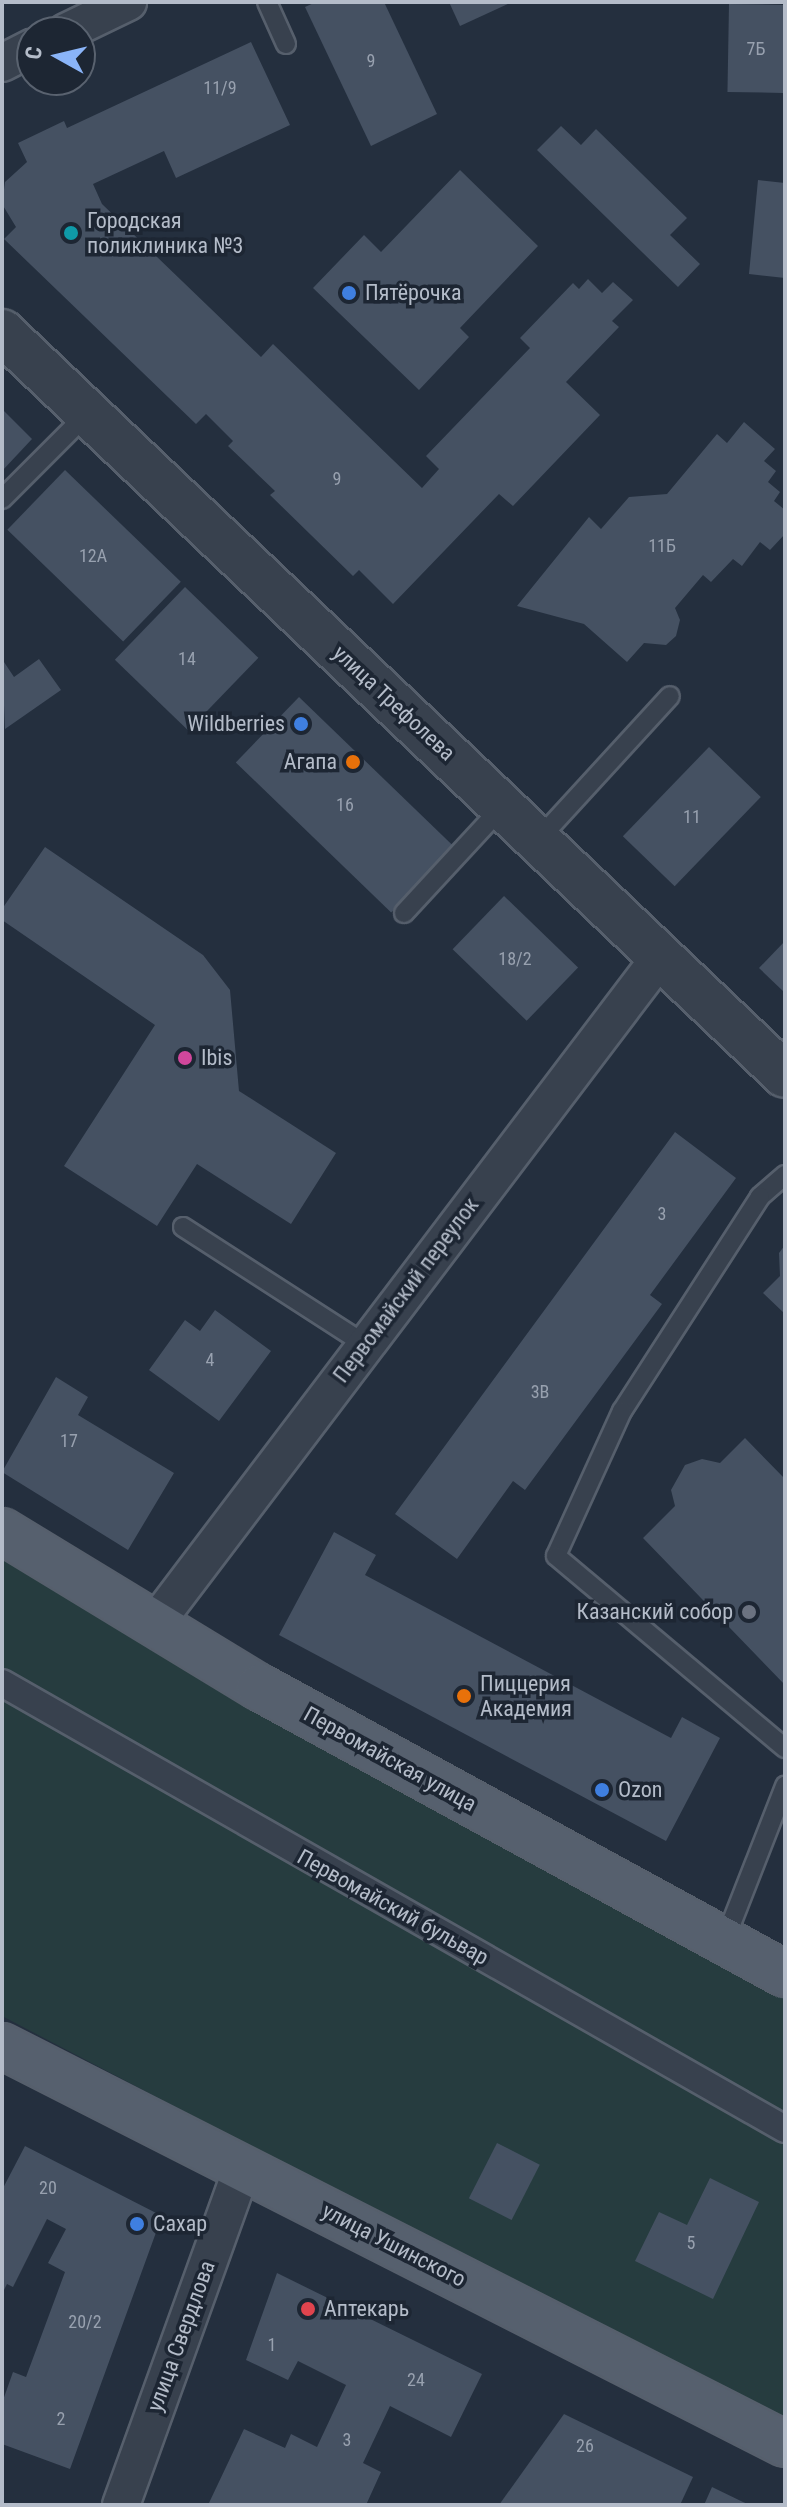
<!DOCTYPE html>
<html>
<head>
<meta charset="utf-8">
<style>
	body { margin:0 }
	#map { position:relative; width:787px; height:2507px; overflow:hidden; background:#242f3e; font-family:"Roboto Condensed",sans-serif }
	div>[style] { position:absolute }
	[style*='--x'] { left:calc(var(--x)*1px); top:calc(var(--y)*1px); width:calc(var(--w)*1px); rotate:calc(var(--a)*1deg) }
	.green>* { inset:0; background:#263c3f }
	.building>* { inset:0; background:#455162; transform-origin:0 0 }
	.roads { filter:drop-shadow(2px 0 #565f6c) drop-shadow(-2px 0 #565f6c) drop-shadow(0 2px #565f6c) drop-shadow(0 -2px #565f6c) }
	.service>* { height:18px; margin:-9px; padding:0 9px; transform-origin:9px; border-radius:9px; background:#38414e }
	.pedestrian>* { height:26px; margin:-13px; padding:0 13px; transform-origin:13px; border-radius:13px; background:#38414e }
	.minor>* { height:36px; margin:-18px; padding:0 18px; transform-origin:18px; border-radius:18px; background:#38414e }
	.tertiary>* { height:44px; margin:-22px; padding:0 22px; transform-origin:22px; border-radius:22px; background:#38414e }
	.primary>* { height:44px; margin:-22px; padding:0 22px; transform-origin:22px; border-radius:22px; background:#56606e }
	.dots>* { width:22px; height:22px; translate:-50% -50%; box-sizing:border-box; border:4px solid #1d2633; border-radius:50% }
	span { translate:-50% -50%; white-space:nowrap; text-align:center; line-height:1.15; -webkit-text-stroke:7px #1d2633; paint-order:stroke }
	.number-label { font-size:18px; color:#98a1af }
	.number-label span { -webkit-text-stroke-width:0 }
	.poi-label { font-size:22px; color:#b4bcc9 }
	.left { translate:0 -50%; text-align:left }
	.right { translate:-100% -50%; text-align:right }
	.street-label { font-size:22px; color:#b4bcc9 }
	.frame { position:absolute; inset:0; border:4px solid #b4bcc9; pointer-events:none }
	.north { position:absolute; left:16px; top:16px; width:80px; height:80px; box-sizing:border-box; background:#1d2633; border:2px solid #59626f; border-radius:50%; rotate:278deg; font-size:22px; font-weight:700; line-height:32px; text-align:center; color:#b4bcc9 }
	.north::after { content:''; display:block; margin:auto; width:28px; height:36px; background:#8ab4f8; clip-path:polygon(50% 0,100% 100%,50% 72%,0 100%) }
</style>
</head>
<body>
<div id="map">
	<div class="green">
		<i style="clip-path:polygon(2px 1545px,785px 1981px,785px 2427px,2px 2016px)"></i>
	</div>
	<div class="building">
		<i style="clip-path:polygon(316px 2px,384px 2px,437px 114px,371px 146px,305px 7px)"></i>
		<i style="clip-path:polygon(449px 2px,512px 2px,460px 26px)"></i>
		<i style="left:729px;top:4px;width:56px;height:88px;rotate:1deg"></i>
		<i style="clip-path:polygon(251px 42px,290px 125px,176px 178px,164px 151px,93px 184px,102px 204px,261px 357px,273px 344px,422px 488px,439px 469px,426px 456px,530px 348px,520px 338px,573px 283px,579px 289px,588px 279px,602px 293px,613px 282px,633px 300px,612px 321px,619px 327px,566px 382px,600px 415px,513px 506px,499px 494px,393px 604px,359px 570px,353px 576px,270px 495px,275px 491px,228px 446px,233px 441px,206px 414px,196px 424px,4px 239px,16px 227px,2px 204px,5px 182px,27px 162px,18px 143px,64px 121px,67px 128px)"></i>
		<i style="clip-path:polygon(561px 126px,581px 145px,596px 129px,687px 218px,670px 235px,700px 264px,678px 287px,537px 150px)"></i>
		<i style="clip-path:polygon(460px 170px,538px 246px,460px 328px,469px 337px,419px 390px,313px 288px,364px 235px,381px 252px)"></i>
		<i style="clip-path:polygon(758px 180px,785px 183px,785px 278px,749px 274px)"></i>
		<i style="clip-path:polygon(2px 409px,32px 439px,2px 471px)"></i>
		<i style="clip-path:polygon(744px 422px,775px 449px,764px 461px,776px 471px,768px 482px,780px 492px,774px 501px,785px 510px,785px 534px,770px 550px,760px 542px,742px 566px,733px 559px,711px 582px,703px 575px,675px 608px,680px 620px,676px 636px,666px 645px,644px 643px,627px 662px,584px 624px,517px 606px,589px 517px,601px 529px,629px 497px,667px 494px,717px 434px,727px 443px)"></i>
		<i style="left:65px;top:470px;width:161px;height:83px;rotate:44deg"></i>
		<i style="left:185px;top:587px;width:102px;height:101px;rotate:44deg"></i>
		<i style="clip-path:polygon(2px 659px,14px 677px,39px 659px,61px 690px,5px 729px)"></i>
		<i style="left:299px;top:697px;width:216px;height:91px;rotate:44deg"></i>
		<i style="left:709px;top:747px;width:72px;height:124px;rotate:44deg"></i>
		<i style="clip-path:polygon(45px 847px,203px 955px,230px 990px,239px 1091px,336px 1153px,291px 1224px,197px 1164px,157px 1226px,64px 1166px,155px 1025px,2px 920px,2px 909px)"></i>
		<i style="left:504px;top:896px;width:103px;height:74px;rotate:44deg"></i>
		<i style="clip-path:polygon(785px 941px,785px 993px,759px 968px)"></i>
		<i style="clip-path:polygon(675px 1132px,736px 1178px,650px 1295px,662px 1304px,525px 1490px,513px 1481px,457px 1559px,395px 1514px)"></i>
		<i style="clip-path:polygon(785px 1245px,785px 1314px,763px 1293px,780px 1276px,779px 1253px)"></i>
		<i style="clip-path:polygon(215px 1310px,271px 1351px,219px 1421px,149px 1370px,185px 1320px,200px 1331px)"></i>
		<i style="clip-path:polygon(56px 1377px,88px 1397px,78px 1415px,174px 1473px,128px 1550px,2px 1472px)"></i>
		<i style="clip-path:polygon(745px 1438px,785px 1479px,785px 1685px,643px 1538px,675px 1506px,671px 1490px,685px 1465px,702px 1459px,720px 1463px)"></i>
		<i style="clip-path:polygon(334px 1532px,376px 1555px,365px 1575px,671px 1738px,682px 1717px,720px 1738px,666px 1841px,279px 1635px)"></i>
		<i style="left:497px;top:2143px;width:48px;height:62px;rotate:27deg"></i>
		<i style="clip-path:polygon(25px 2146px,162px 2216px,70px 2469px,2px 2444px,2px 2403px,13px 2372px,26px 2377px,65px 2272px,48px 2263px,66px 2229px,47px 2219px,13px 2287px,7px 2284px,2px 2294px,2px 2190px)"></i>
		<i style="clip-path:polygon(710px 2178px,759px 2202px,713px 2299px,635px 2261px,659px 2212px,687px 2225px)"></i>
		<i style="clip-path:polygon(277px 2273px,482px 2374px,451px 2437px,390px 2406px,363px 2463px,381px 2472px,366px 2505px,208px 2505px,244px 2429px,285px 2448px,291px 2434px,317px 2447px,346px 2385px,298px 2361px,288px 2380px,246px 2360px)"></i>
		<i style="clip-path:polygon(564px 2414px,693px 2477px,680px 2505px,499px 2505px)"></i>
		<i style="clip-path:polygon(712px 2487px,743px 2502px,750px 2505px,704px 2505px)"></i>
	</div>
	<div class="roads">
		<div class="service">
			<i style="--x:267;--y:2;--w:46;--a:65.7"></i>
			<i style="--x:2;--y:499;--w:122;--a:-45"></i>
			<i style="--x:538;--y:840;--w:195;--a:-47.5"></i>
			<i style="--x:404;--y:913;--w:144;--a:-47.2"></i>
			<i style="--x:785;--y:1175;--w:33;--a:139"></i>
			<i style="--x:760;--y:1197;--w:255;--a:122.8"></i>
			<i style="--x:622;--y:1411;--w:159;--a:114.5"></i>
			<i style="--x:556;--y:1556;--w:299;--a:40"></i>
			<i style="--x:183;--y:1227;--w:218;--a:32.8"></i>
			<i style="--x:724;--y:1942;--w:168;--a:-68.6"></i>
		</div>
		<div class="pedestrian">
			<i style="--x:2;--y:1683;--w:901;--a:29.67"></i>
		</div>
		<div class="minor">
			<i style="--x:66;--y:32;--w:69;--a:-25.8"></i>
			<i style="--x:2;--y:63;--w:34;--a:-27"></i>
			<i style="--x:154;--y:1625;--w:839;--a:-52.84"></i>
			<i style="--x:121;--y:2505;--w:358;--a:-70.2"></i>
		</div>
		<div class="tertiary">
			<i style="--x:2;--y:332;--w:1079;--a:43.5"></i>
		</div>
		<div class="primary">
			<i style="--x:2;--y:1531;--w:301;--a:31.3"></i>
			<i style="--x:259;--y:1687;--w:599;--a:28.62"></i>
			<i style="--x:2;--y:2046;--w:878;--a:26.94"></i>
		</div>
	</div>
	<div class="dots">
		<i style="left:71px;top:233px;background:#0f9aa8"></i>
		<i style="left:349px;top:293px;background:#3f7fe0"></i>
		<i style="left:301px;top:724px;background:#3f7fe0"></i>
		<i style="left:353px;top:762px;background:#e8710a"></i>
		<i style="left:185px;top:1058px;background:#d1479c"></i>
		<i style="left:749px;top:1612px;background:#6b7280"></i>
		<i style="left:464px;top:1696px;background:#e8710a"></i>
		<i style="left:602px;top:1790px;background:#3f7fe0"></i>
		<i style="left:137px;top:2224px;background:#3f7fe0"></i>
		<i style="left:308px;top:2309px;background:#e0444e"></i>
	</div>
	<div class="number-label">
		<span style="left:756px;top:49px">7Б</span>
		<span style="left:371px;top:61px">9</span>
		<span style="left:220px;top:88px">11/9</span>
		<span style="left:337px;top:479px">9</span>
		<span style="left:662px;top:546px">11Б</span>
		<span style="left:93px;top:556px">12А</span>
		<span style="left:187px;top:659px">14</span>
		<span style="left:345px;top:805px">16</span>
		<span style="left:692px;top:817px">11</span>
		<span style="left:515px;top:959px">18/2</span>
		<span style="left:662px;top:1214px">3</span>
		<span style="left:210px;top:1360px">4</span>
		<span style="left:540px;top:1392px">3В</span>
		<span style="left:69px;top:1441px">17</span>
		<span style="left:48px;top:2188px">20</span>
		<span style="left:691px;top:2243px">5</span>
		<span style="left:85px;top:2322px">20/2</span>
		<span style="left:272px;top:2345px">1</span>
		<span style="left:416px;top:2380px">24</span>
		<span style="left:61px;top:2419px">2</span>
		<span style="left:347px;top:2440px">3</span>
		<span style="left:585px;top:2446px">26</span>
	</div>
	<div class="poi-label">
		<span class="left" style="left:87px;top:233px">Городская<br>поликлиника №3</span>
		<span class="left" style="left:365px;top:293px">Пятёрочка</span>
		<span class="right" style="left:285px;top:724px">Wildberries</span>
		<span class="right" style="left:337px;top:762px">Агапа</span>
		<span class="left" style="left:201px;top:1058px">Ibis</span>
		<span class="right" style="left:733px;top:1612px">Казанский собор</span>
		<span class="left" style="left:480px;top:1696px">Пиццерия<br>Академия</span>
		<span class="left" style="left:618px;top:1790px">Ozon</span>
		<span class="left" style="left:153px;top:2224px">Сахар</span>
		<span class="left" style="left:324px;top:2309px">Аптекарь</span>
	</div>
	<div class="street-label">
		<span style="left:394px;top:703px;rotate:43deg">улица Трефолева</span>
		<span style="left:406px;top:1290px;rotate:-53deg">Первомайский переулок</span>
		<span style="left:390px;top:1759px;rotate:29deg">Первомайская улица</span>
		<span style="left:393px;top:1907px;rotate:29deg">Первомайский бульвар</span>
		<span style="left:394px;top:2245px;rotate:27deg">улица Ушинского</span>
		<span style="left:181px;top:2336px;rotate:-70deg">улица Свердлова</span>
	</div>
	<div class="frame"></div>
	<div class="north">С</div>
</div>
</body>
</html>
